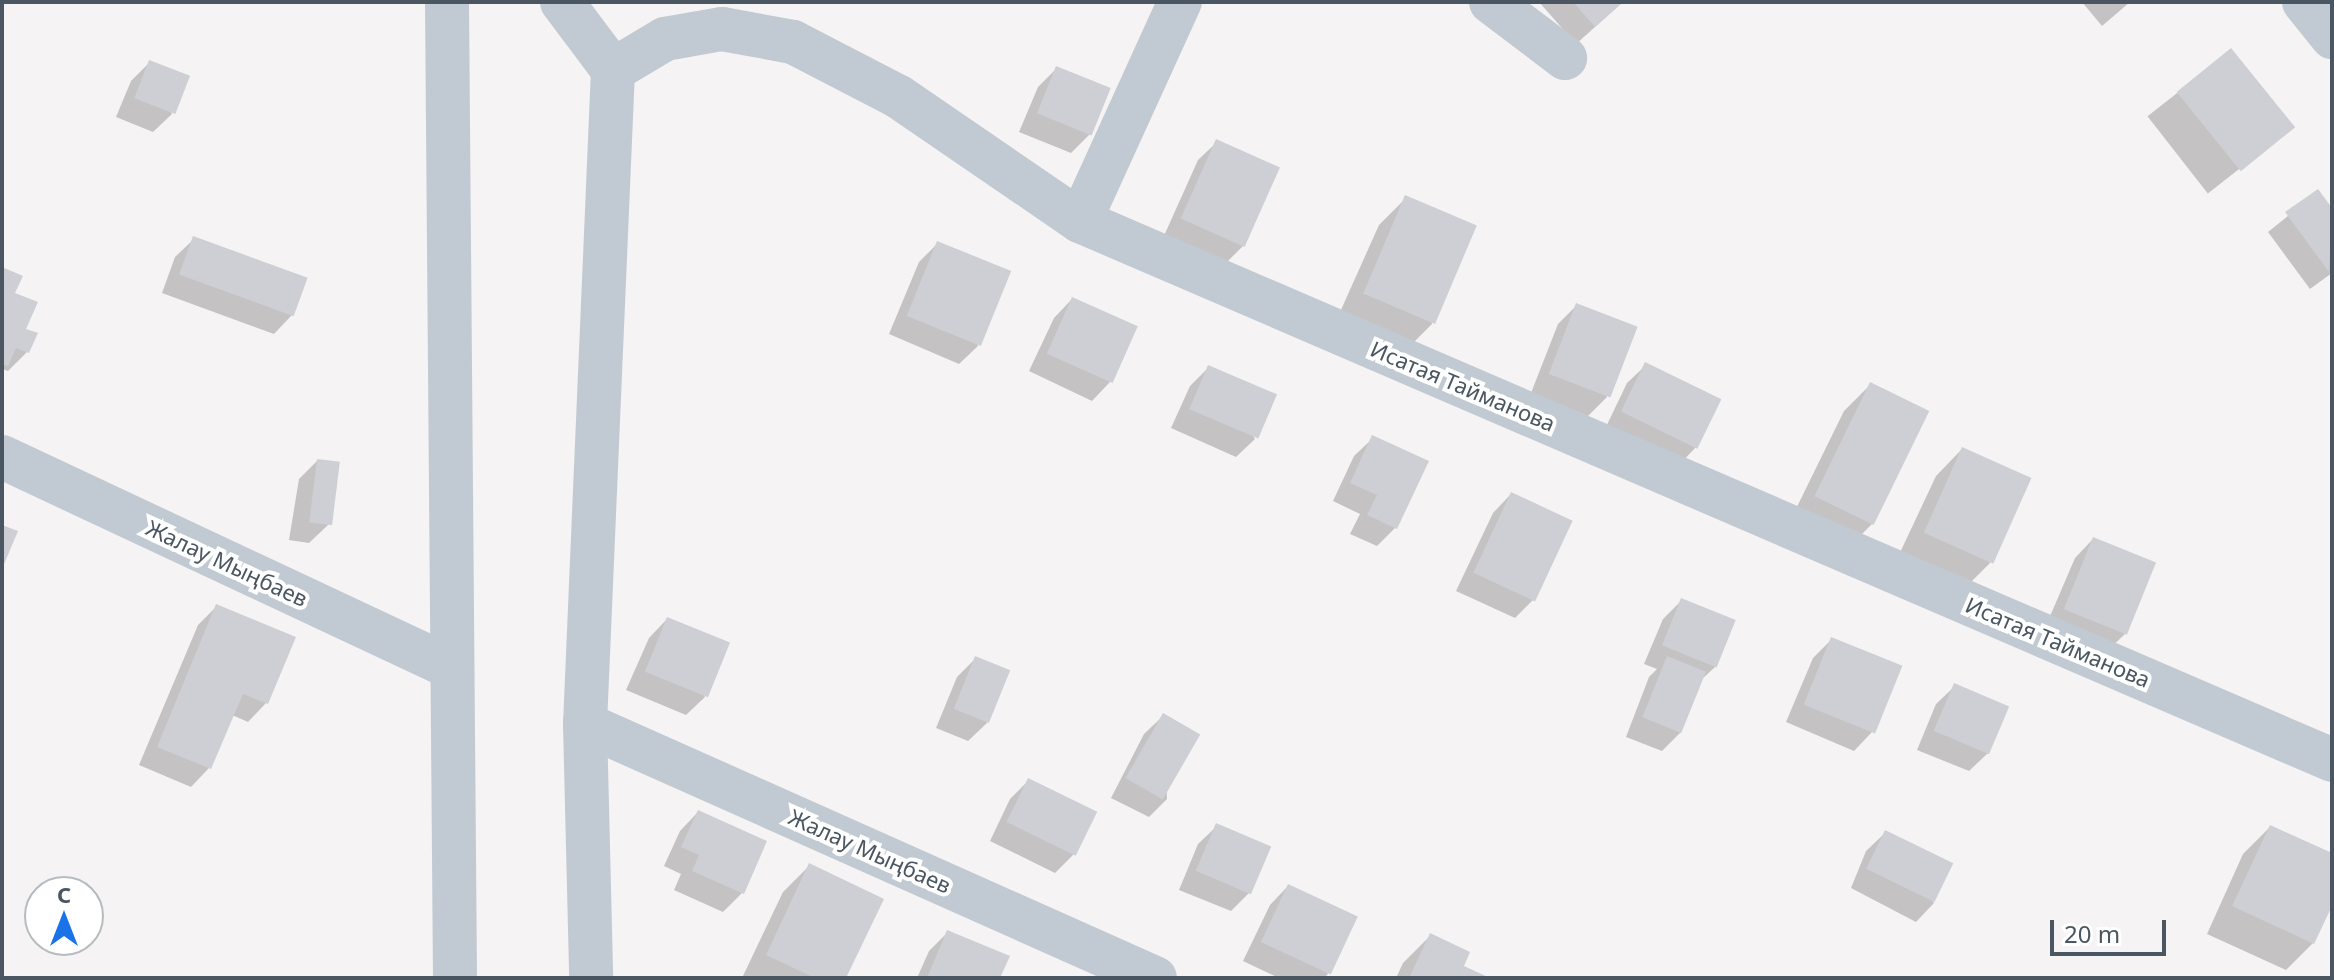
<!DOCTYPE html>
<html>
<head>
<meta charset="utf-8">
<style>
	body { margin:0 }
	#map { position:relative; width:2334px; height:980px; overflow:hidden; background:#f5f3f3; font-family:"Noto Sans",sans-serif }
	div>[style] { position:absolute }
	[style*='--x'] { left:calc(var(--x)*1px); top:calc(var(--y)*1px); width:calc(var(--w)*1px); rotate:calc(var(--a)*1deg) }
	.shadow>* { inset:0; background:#0003; transform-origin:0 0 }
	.building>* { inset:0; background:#cdcfd5; transform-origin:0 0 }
	.street>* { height:44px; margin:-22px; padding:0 22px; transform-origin:22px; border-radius:22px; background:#c1cad2 }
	span { translate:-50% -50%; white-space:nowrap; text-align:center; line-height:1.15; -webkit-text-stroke:8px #fff; paint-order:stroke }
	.street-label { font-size:22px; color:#4a5661 }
	.frame { position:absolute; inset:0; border:4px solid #4a5661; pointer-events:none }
	.north { position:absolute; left:24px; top:876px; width:80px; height:80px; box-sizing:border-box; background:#fff; border:2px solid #b7bbc0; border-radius:50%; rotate:0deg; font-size:22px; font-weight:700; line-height:32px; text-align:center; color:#4a5661 }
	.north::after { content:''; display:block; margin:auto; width:28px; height:36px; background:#1a73e8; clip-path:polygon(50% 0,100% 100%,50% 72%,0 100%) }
	.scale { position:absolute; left:2050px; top:920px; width:116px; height:36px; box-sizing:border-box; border:4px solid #4a5661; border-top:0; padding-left:10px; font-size:24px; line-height:28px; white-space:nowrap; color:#4a5661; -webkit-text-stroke:6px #fff; paint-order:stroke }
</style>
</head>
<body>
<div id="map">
	<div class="shadow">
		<i style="clip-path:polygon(1539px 2px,1623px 2px,1576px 44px)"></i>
		<i style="clip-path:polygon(2082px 2px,2130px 2px,2102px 26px)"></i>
		<i style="left:2231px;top:51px;width:98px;height:106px;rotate:52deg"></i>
		<i style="clip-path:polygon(150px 62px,172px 114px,153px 132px,116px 117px,131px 81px)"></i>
		<i style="clip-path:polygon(1057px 68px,1109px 89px,1090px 134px,1071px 153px,1019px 132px,1038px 87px)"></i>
		<i style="clip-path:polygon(1217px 142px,1243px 246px,1224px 265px,1163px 238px,1198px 160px)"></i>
		<i style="clip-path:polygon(2318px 192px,2332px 211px,2332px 273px,2310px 289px,2268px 232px)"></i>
		<i style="clip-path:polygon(1406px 198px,1432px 324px,1405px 351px,1336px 321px,1379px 225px)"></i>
		<i style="clip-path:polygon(194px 239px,292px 315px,274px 334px,162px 293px,175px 257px)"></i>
		<i style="clip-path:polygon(938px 243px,978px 346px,959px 364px,889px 334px,919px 262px)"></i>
		<i style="clip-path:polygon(2px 269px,27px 352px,8px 371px,2px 369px)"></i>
		<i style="clip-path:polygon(1072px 299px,1110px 382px,1092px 401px,1029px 371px,1054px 318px)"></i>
		<i style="clip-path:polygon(1577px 305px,1607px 397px,1588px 416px,1531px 393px,1558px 324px)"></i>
		<i style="clip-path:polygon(1646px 365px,1696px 447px,1678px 466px,1604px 431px,1627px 383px)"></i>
		<i style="clip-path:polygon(1209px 367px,1255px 439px,1236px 457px,1171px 428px,1190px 386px)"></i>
		<i style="clip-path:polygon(1871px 384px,1872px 524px,1845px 551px,1789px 523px,1844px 411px)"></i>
		<i style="clip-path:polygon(1373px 438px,1395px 528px,1377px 546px,1350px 534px,1360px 514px,1333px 501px,1354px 456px)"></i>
		<i style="clip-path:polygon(1962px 449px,1990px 563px,1963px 590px,1897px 559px,1936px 476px)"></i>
		<i style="clip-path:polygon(317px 461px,328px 525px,309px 543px,289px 540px,299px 479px)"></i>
		<i style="clip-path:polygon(1511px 494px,1533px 600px,1515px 618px,1456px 591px,1493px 513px)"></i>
		<i style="clip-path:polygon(2093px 539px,2125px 634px,2106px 652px,2045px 628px,2075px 558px)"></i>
		<i style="clip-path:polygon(1682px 600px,1715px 667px,1700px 681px,1681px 732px,1662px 751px,1626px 737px,1649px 677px,1657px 669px,1644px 664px,1663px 619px)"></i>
		<i style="clip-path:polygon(217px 606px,266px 703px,248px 722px,232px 715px,209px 768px,191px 787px,139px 765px,198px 625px)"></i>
		<i style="clip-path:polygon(667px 619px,705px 697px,686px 715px,626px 690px,649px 638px)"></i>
		<i style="clip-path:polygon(1832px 639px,1872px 732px,1854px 751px,1786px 722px,1813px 658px)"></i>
		<i style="clip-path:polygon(975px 659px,987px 723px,968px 741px,936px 728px,957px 677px)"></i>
		<i style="clip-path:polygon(1955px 686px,1988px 753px,1969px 771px,1917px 750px,1936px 704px)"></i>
		<i style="clip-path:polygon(1163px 716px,1167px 799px,1149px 817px,1111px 798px,1144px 734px)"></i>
		<i style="clip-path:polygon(1028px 781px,1074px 854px,1055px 873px,990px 841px,1010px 799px)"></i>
		<i style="clip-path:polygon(698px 812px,742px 893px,723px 912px,674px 890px,681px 874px,664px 866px,680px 831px)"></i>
		<i style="clip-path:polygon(1217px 826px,1250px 892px,1231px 911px,1179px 890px,1198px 844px)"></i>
		<i style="clip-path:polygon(2270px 827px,2332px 855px,2332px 901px,2313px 943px,2286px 970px,2207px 934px,2243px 854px)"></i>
		<i style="clip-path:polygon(1885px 833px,1934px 903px,1916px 922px,1851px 888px,1866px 851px)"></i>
		<i style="clip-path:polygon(810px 865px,844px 978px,742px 978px,783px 892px)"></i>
		<i style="clip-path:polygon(1288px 886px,1328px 974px,1324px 978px,1279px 978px,1243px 961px,1270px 905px)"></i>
		<i style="clip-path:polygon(948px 932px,998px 978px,917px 978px,929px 951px)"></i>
		<i style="clip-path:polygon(1430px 936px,1461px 967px,1485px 978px,1396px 978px,1403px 963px)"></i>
	</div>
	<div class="building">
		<i style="clip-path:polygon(1573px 2px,1623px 2px,1595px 27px)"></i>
		<i style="left:2231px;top:48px;width:102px;height:70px;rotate:51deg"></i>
		<i style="left:149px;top:60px;width:44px;height:41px;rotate:21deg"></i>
		<i style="left:1056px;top:66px;width:59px;height:51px;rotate:22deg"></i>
		<i style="left:1216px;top:139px;width:70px;height:87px;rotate:24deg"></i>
		<i style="clip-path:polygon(2318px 189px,2332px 208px,2329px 272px,2285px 212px)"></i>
		<i style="left:1405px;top:195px;width:78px;height:107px;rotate:23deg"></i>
		<i style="left:193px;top:236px;width:122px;height:41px;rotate:20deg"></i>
		<i style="left:937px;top:241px;width:80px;height:81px;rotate:22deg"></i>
		<i style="clip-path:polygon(2px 267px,23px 276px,15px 293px,38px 302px,26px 329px,38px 333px,29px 353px,16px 348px,8px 366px,2px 364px)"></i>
		<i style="left:1072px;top:297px;width:72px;height:62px;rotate:24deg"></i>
		<i style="left:1576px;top:303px;width:66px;height:76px;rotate:21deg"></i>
		<i style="left:1645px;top:362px;width:85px;height:55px;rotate:26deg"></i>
		<i style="left:1208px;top:365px;width:75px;height:48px;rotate:23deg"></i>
		<i style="left:1870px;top:382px;width:66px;height:127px;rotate:26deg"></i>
		<i style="clip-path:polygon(1372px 435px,1429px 461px,1397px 529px,1367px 515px,1377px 495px,1350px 483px)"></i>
		<i style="left:1962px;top:447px;width:76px;height:94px;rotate:24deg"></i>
		<i style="left:317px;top:459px;width:23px;height:64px;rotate:7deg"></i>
		<i style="left:1511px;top:492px;width:68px;height:89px;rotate:25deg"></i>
		<i style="clip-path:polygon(2px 525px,18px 531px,2px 569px)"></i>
		<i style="left:2093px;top:537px;width:68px;height:78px;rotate:22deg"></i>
		<i style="left:1681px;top:598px;width:59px;height:51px;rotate:22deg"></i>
		<i style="clip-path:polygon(216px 604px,296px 637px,268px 704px,243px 694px,211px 769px,157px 747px)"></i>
		<i style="left:667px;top:617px;width:68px;height:59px;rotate:22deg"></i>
		<i style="left:1831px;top:637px;width:77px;height:73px;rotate:22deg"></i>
		<i style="left:975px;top:656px;width:38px;height:57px;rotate:22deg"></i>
		<i style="left:1667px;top:656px;width:42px;height:66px;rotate:22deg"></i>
		<i style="left:1954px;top:683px;width:60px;height:52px;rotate:23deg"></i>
		<i style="left:1163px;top:713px;width:43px;height:75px;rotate:30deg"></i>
		<i style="left:1028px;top:778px;width:77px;height:49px;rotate:26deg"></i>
		<i style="clip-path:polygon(698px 810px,767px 841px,744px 894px,692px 871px,699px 855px,681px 847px)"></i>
		<i style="left:1216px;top:823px;width:60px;height:52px;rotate:23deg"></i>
		<i style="clip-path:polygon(2270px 825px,2332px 853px,2332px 906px,2314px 944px,2232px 906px)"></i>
		<i style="left:1885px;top:830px;width:76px;height:43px;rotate:26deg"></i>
		<i style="clip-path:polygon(809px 863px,884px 899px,846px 978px,815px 978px,766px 955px)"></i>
		<i style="left:1288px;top:884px;width:77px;height:64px;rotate:25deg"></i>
		<i style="clip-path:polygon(947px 930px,1010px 956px,1000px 978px,927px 978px)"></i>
		<i style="clip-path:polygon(1430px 933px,1470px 952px,1464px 966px,1490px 978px,1409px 978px)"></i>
	</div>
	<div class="street">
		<i style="--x:447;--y:2;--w:976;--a:89.53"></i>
		<i style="--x:562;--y:2;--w:85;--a:53.1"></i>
		<i style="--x:613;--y:70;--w:655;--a:92.45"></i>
		<i style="--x:585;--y:724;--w:254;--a:88.6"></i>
		<i style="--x:1491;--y:2;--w:93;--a:37.1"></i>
		<i style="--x:2304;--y:2;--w:45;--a:51.3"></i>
		<i style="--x:613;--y:70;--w:61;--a:-30.8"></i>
		<i style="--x:665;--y:39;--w:58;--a:-10"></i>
		<i style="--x:722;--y:29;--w:72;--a:10.4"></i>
		<i style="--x:793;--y:42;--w:119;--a:27.4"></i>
		<i style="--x:899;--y:97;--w:219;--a:34.4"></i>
		<i style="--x:1080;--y:221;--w:1363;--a:23.29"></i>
		<i style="--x:1080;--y:221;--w:241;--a:-65.5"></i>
		<i style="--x:2;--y:457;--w:497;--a:25.1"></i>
		<i style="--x:585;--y:724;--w:624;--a:24.02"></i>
	</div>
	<div class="street-label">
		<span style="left:1463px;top:386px;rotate:23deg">Исатая Тайманова</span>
		<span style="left:227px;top:563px;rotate:25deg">Жалау Мыңбаев</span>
		<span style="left:2058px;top:642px;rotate:23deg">Исатая Тайманова</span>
		<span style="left:870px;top:851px;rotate:24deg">Жалау Мыңбаев</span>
	</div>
	<div class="frame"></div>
	<div class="north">С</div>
	<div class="scale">20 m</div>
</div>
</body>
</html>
